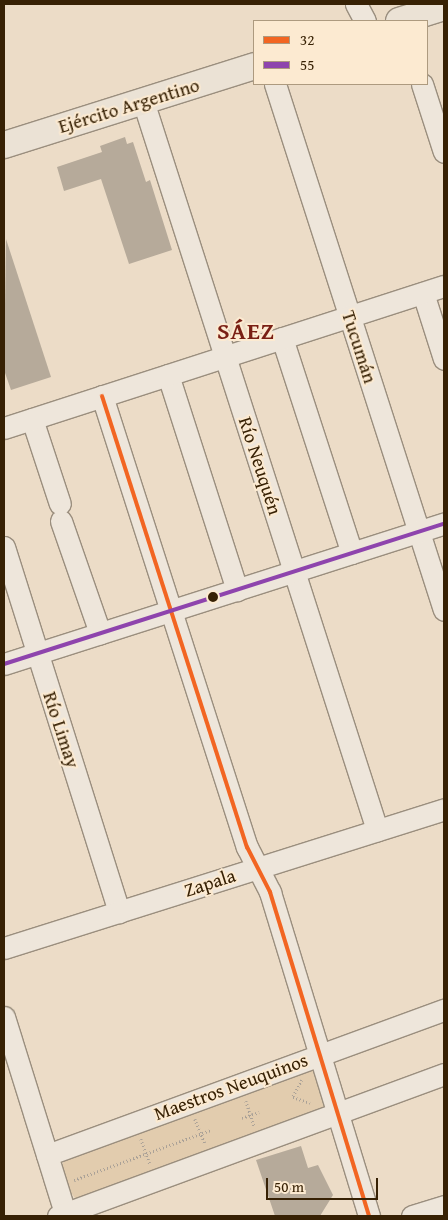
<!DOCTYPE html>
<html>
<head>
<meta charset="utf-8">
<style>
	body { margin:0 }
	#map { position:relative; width:448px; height:1220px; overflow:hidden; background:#ecdcc7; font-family:"Gentium Book Plus",serif }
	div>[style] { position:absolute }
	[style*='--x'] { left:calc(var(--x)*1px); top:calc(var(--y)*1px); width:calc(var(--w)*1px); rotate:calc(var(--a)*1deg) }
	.green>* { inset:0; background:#e2ccae }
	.building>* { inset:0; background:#b6aa9a }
	.path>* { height:2.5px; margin-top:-1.25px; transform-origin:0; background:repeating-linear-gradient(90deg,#aaa197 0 1px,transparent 0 3.5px) }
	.roads { filter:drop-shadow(1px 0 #9a8e7e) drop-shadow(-1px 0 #9a8e7e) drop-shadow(0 1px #9a8e7e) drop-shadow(0 -1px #9a8e7e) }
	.minor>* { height:21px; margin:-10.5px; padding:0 10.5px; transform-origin:10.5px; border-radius:10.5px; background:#eee6db }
	.major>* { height:26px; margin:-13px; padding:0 13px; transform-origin:13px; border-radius:13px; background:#ebe2d5 }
	.bus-1>* { height:4px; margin:-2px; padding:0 2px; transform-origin:2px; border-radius:2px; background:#f26522 }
	.bus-2>* { height:4px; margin:-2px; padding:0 2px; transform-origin:2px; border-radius:2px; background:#8e44ad }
	.dots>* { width:14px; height:14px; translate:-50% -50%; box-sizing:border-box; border:2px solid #fcead1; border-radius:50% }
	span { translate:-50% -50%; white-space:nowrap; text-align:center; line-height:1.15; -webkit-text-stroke:4px #fcead1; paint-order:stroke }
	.street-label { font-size:19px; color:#372104 }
	.district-label { font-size:24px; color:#7a1f14; font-weight:700; letter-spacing:1px }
	.frame { position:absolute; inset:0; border:5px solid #372104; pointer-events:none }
	.legend { position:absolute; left:253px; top:20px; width:175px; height:65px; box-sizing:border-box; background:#fcead1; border:1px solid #ad9a7f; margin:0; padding:6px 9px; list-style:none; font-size:15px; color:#372104 }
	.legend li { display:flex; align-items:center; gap:10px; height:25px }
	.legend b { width:25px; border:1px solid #ad9a7f }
	.scale { position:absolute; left:266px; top:1178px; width:112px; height:22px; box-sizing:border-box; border:2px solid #372104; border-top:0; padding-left:6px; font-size:15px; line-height:18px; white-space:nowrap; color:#372104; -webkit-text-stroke:4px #fcead1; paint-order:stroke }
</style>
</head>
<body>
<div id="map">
	<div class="green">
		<i style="clip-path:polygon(313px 1069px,324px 1108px,76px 1199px,71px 1193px,62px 1167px,65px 1156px)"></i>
	</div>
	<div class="building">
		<i style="clip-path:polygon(125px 137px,127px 144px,133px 142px,146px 182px,150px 180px,172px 250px,129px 264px,101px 179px,64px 191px,57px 167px,102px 152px,100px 146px)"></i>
		<i style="clip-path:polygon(6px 239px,51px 377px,11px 390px,4px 370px)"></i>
		<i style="clip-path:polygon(301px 1146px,308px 1168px,318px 1165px,333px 1195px,320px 1216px,275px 1216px,256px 1160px)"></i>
	</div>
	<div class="path">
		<i style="--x:302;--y:1080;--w:19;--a:118"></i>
		<i style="--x:293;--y:1097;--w:18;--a:19"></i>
		<i style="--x:246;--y:1101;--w:26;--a:72"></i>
		<i style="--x:242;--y:1118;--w:18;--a:-19"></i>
		<i style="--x:195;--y:1119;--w:27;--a:68"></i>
		<i style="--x:141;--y:1139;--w:27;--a:70"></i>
		<i style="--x:74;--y:1180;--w:146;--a:-20.1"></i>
	</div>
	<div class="roads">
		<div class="minor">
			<i style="--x:356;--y:4;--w:19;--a:62"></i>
			<i style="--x:275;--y:84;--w:552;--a:72.19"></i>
			<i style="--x:422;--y:84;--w:71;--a:72.1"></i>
			<i style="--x:143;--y:101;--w:766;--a:72.2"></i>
			<i style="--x:423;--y:293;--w:69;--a:72.3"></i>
			<i style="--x:282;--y:338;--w:226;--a:72"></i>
			<i style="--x:168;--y:375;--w:226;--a:72.2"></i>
			<i style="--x:102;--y:396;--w:474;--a:72.2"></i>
			<i style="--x:247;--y:847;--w:51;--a:62.9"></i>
			<i style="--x:270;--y:892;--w:339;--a:73"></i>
			<i style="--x:32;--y:419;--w:89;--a:71.8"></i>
			<i style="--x:4;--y:428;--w:462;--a:-17.9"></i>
			<i style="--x:61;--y:521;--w:119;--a:70.8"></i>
			<i style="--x:4;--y:547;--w:383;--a:72.5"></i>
			<i style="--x:4;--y:664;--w:462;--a:-17.7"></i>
			<i style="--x:4;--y:948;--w:461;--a:-17.5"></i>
			<i style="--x:4;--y:1017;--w:208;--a:72.7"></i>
			<i style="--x:47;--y:1155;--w:423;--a:-20.1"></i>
			<i style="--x:58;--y:1216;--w:411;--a:-20.2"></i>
			<i style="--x:412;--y:1216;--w:34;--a:-17"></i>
		</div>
		<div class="major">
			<i style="--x:399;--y:21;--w:47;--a:-17.3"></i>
			<i style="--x:4;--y:145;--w:262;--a:-17.5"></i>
		</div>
	</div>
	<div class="bus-1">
		<i style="--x:102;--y:396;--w:474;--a:72.2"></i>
		<i style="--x:247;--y:847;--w:51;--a:62.9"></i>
		<i style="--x:270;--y:892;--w:339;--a:73"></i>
	</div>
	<div class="bus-2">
		<i style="--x:4;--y:664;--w:462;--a:-17.7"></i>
	</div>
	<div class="dots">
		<i style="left:213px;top:597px;background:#372104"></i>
	</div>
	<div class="street-label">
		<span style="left:129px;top:106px;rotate:-17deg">Ejército Argentino</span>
		<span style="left:359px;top:347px;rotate:72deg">Tucumán</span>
		<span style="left:260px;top:466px;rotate:72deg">Río Neuquén</span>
		<span style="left:61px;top:730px;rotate:72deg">Río Limay</span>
		<span style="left:210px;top:883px;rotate:-18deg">Zapala</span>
		<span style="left:231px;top:1087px;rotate:-20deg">Maestros Neuquinos</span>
	</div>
	<div class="district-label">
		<span style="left:246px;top:331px">SÁEZ</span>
	</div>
	<div class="frame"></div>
	<ul class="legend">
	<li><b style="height:6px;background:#f26522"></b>32</li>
	<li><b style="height:6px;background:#8e44ad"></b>55</li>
	</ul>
	<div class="scale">50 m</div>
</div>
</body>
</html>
